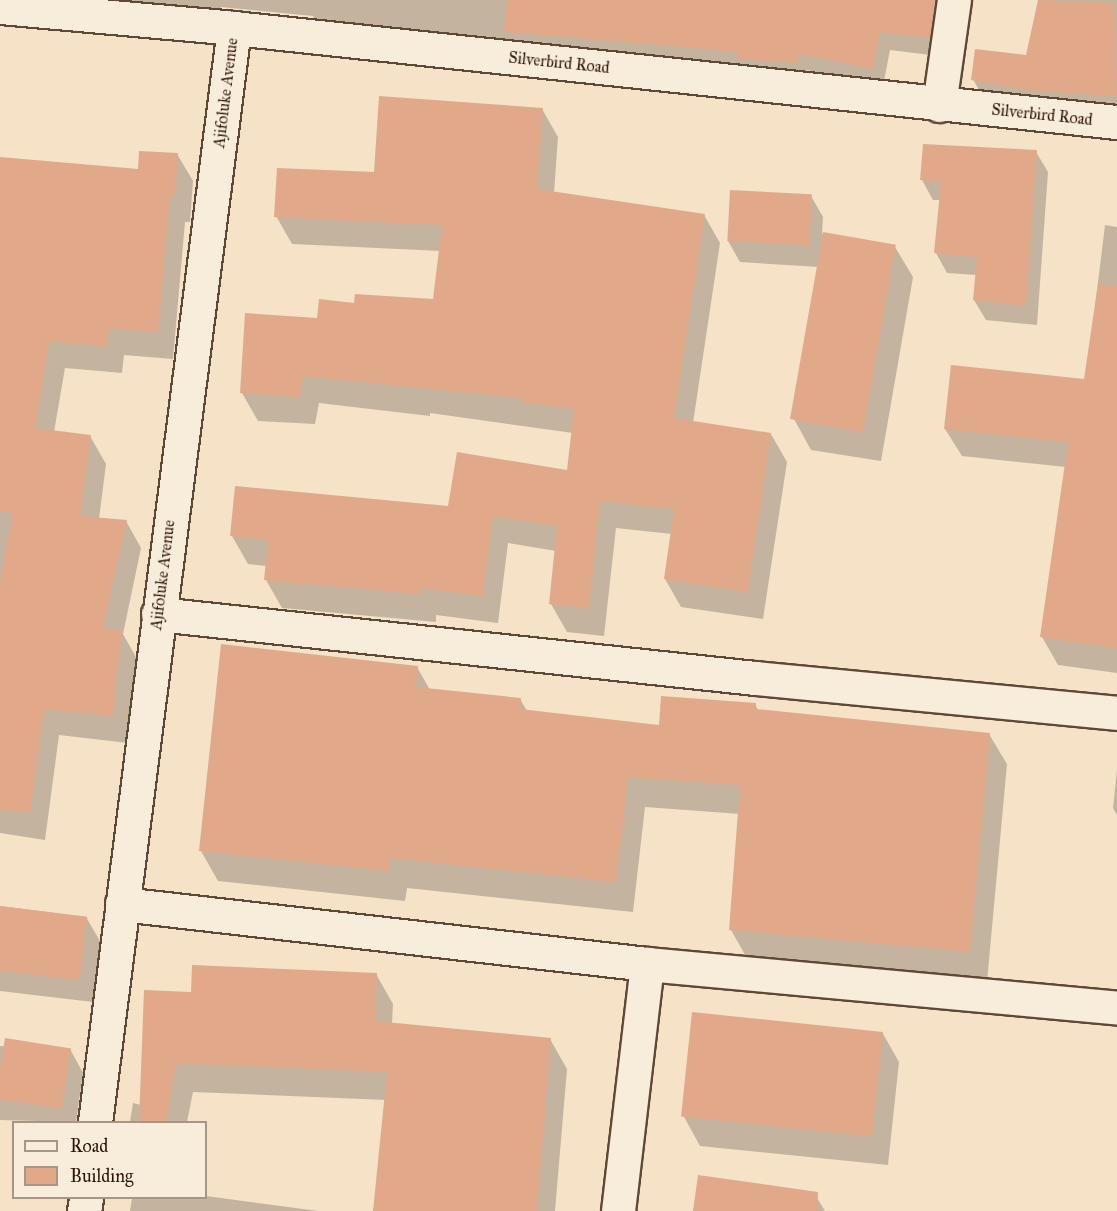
<!DOCTYPE html>
<html>
<head>
<meta charset="utf-8">
<style>
	body { margin:0 }
	#map { position:relative; width:1117px; height:1211px; overflow:hidden; background:#f5e2c7; font-family:"IM FELL Great Primer",serif }
	div>[style] { position:absolute }
	[style*='--x'] { left:calc(var(--x)*1px); top:calc(var(--y)*1px); width:calc(var(--w)*1px); rotate:calc(var(--a)*1deg) }
	.shadow>* { inset:0; background:#0003 }
	.building>* { inset:0; background:#e1a98a; transform-origin:0 0 }
	.roads { filter:drop-shadow(2px 0 #604837) drop-shadow(-2px 0 #604837) drop-shadow(0 2px #604837) drop-shadow(0 -2px #604837) }
	.minor>* { height:33px; margin:-16.5px; padding:0 16.5px; transform-origin:16.5px; border-radius:16.5px; background:#f8ecdb }
	span { translate:-50% -50%; white-space:nowrap; text-align:center; line-height:1.15; -webkit-text-stroke:6px #f8ecdb; paint-order:stroke }
	.street-label { font-size:16px; color:#2e1407 }
	.legend { position:absolute; left:12px; top:1121px; width:195px; height:78px; box-sizing:border-box; background:#f8ecdb; border:2px solid #a79686; margin:0; padding:8px 10px; list-style:none; font-size:18px; color:#2e1407 }
	.legend li { display:flex; align-items:center; gap:12px; height:30px }
	.legend b { width:30px; border:2px solid #a79686 }
</style>
</head>
<body>
<div id="map">
	<div class="shadow">
		<i style="clip-path:polygon(103px 0,958px 0,939px 56px,890px 50px,883px 86px,807px 70px,806px 80px,319px 28px,313px 16px,221px 7px,219px 17px)"></i>
		<i style="clip-path:polygon(1039px 0,1117px 0,1117px 110px,981px 94px,973px 79px,1027px 57px)"></i>
		<i style="clip-path:polygon(542px 109px,558px 137px,554px 193px,704px 215px,720px 243px,693px 423px,771px 434px,787px 462px,763px 619px,681px 607px,665px 579px,672px 534px,616px 528px,604px 636px,567px 632px,551px 604px,556px 551px,508px 543px,498px 623px,436px 615px,436px 622px,282px 608px,266px 580px,267px 566px,248px 564px,232px 536px,449px 508px,569px 472px,573px 433px,430px 413px,430px 416px,319px 403px,315px 424px,258px 421px,242px 393px,318px 320px,356px 304px,435px 301px,441px 251px,292px 244px,276px 216px)"></i>
		<i style="clip-path:polygon(1036px 152px,1048px 172px,1037px 325px,986px 320px,974px 300px,977px 275px,947px 273px,936px 253px,941px 200px,933px 200px,922px 180px)"></i>
		<i style="clip-path:polygon(177px 154px,193px 181px,190px 222px,185px 222px,173px 359px,124px 355px,122px 373px,65px 368px,54px 432px,90px 436px,106px 464px,99px 519px,126px 521px,141px 548px,123px 634px,137px 659px,128px 743px,59px 735px,45px 840px,0 833px,0 159px,140px 171px)"></i>
		<i style="clip-path:polygon(811px 196px,823px 217px,822px 234px,895px 247px,913px 277px,881px 461px,811px 450px,794px 419px,819px 267px,740px 262px,728px 241px)"></i>
		<i style="clip-path:polygon(1105px 225px,1117px 227px,1117px 673px,1058px 665px,1042px 637px,1066px 467px,962px 456px,945px 429px,1086px 380px)"></i>
		<i style="clip-path:polygon(417px 667px,430px 690px,520px 699px,527px 711px,660px 727px,755px 705px,759px 711px,989px 734px,1007px 764px,987px 982px,748px 960px,731px 930px,740px 814px,645px 807px,633px 912px,407px 888px,405px 901px,218px 881px,201px 851px)"></i>
		<i style="clip-path:polygon(1117px 770px,1117px 815px,1113px 808px)"></i>
		<i style="clip-path:polygon(0 906px,86px 917px,100px 941px,93px 1002px,0 991px)"></i>
		<i style="clip-path:polygon(376px 974px,393px 1004px,392px 1024px,550px 1039px,567px 1069px,555px 1211px,374px 1211px,386px 1100px,193px 1092px,187px 1122px,130px 1122px,133px 1103px,141px 1105px,193px 993px)"></i>
		<i style="clip-path:polygon(882px 1032px,899px 1062px,888px 1165px,700px 1146px,683px 1115px)"></i>
		<i style="clip-path:polygon(0 1046px,70px 1049px,83px 1073px,76px 1122px,0 1120px)"></i>
		<i style="clip-path:polygon(814px 1193px,825px 1211px,694px 1211px)"></i>
		<i style="clip-path:polygon(206px 1196px,318px 1211px,130px 1211px,132px 1198px)"></i>
	</div>
	<div class="building">
		<i style="clip-path:polygon(507px 0,935px 0,930px 38px,880px 32px,873px 69px,797px 53px,797px 63px,738px 59px,738px 53px,707px 49px,504px 32px)"></i>
		<i style="clip-path:polygon(1038px 0,1114px 3px,1117px 96px,1037px 91px,971px 80px,975px 49px,1026px 55px)"></i>
		<i style="clip-path:polygon(379px 96px,543px 108px,537px 189px,705px 214px,674px 418px,771px 433px,748px 592px,664px 579px,674px 509px,600px 501px,589px 608px,549px 604px,557px 526px,493px 516px,483px 596px,421px 588px,420px 594px,264px 580px,268px 540px,230px 536px,235px 486px,448px 506px,457px 452px,567px 470px,574px 409px,521px 402px,521px 398px,303px 376px,300px 397px,240px 393px,245px 313px,317px 318px,319px 299px,354px 303px,355px 294px,433px 299px,442px 225px,274px 217px,277px 168px,374px 172px)"></i>
		<i style="clip-path:polygon(923px 144px,1037px 150px,1026px 306px,973px 300px,977px 257px,934px 253px,941px 181px,920px 180px)"></i>
		<i style="clip-path:polygon(139px 151px,178px 153px,175px 195px,170px 195px,158px 332px,109px 328px,107px 346px,49px 341px,35px 428px,91px 435px,80px 516px,127px 520px,103px 628px,122px 630px,113px 716px,44px 709px,30px 813px,0 809px,0 583px,13px 513px,0 511px,0 157px,138px 169px)"></i>
		<i style="left:730px;top:190px;width:82px;height:51px;rotate:3deg"></i>
		<i style="left:823px;top:232px;width:74px;height:190px;rotate:10deg"></i>
		<i style="clip-path:polygon(1098px 284px,1117px 286px,1117px 648px,1040px 637px,1068px 442px,944px 429px,951px 365px,1084px 379px)"></i>
		<i style="clip-path:polygon(221px 644px,418px 666px,416px 687px,521px 698px,520px 709px,659px 725px,661px 696px,756px 703px,756px 709px,990px 733px,970px 952px,729px 930px,740px 785px,628px 777px,616px 882px,390px 858px,389px 871px,199px 851px)"></i>
		<i style="left:0;top:906px;width:88px;height:64px;rotate:7deg"></i>
		<i style="clip-path:polygon(192px 965px,377px 973px,375px 1021px,551px 1038px,537px 1211px,373px 1211px,387px 1072px,176px 1063px,166px 1122px,139px 1122px,144px 990px,191px 992px)"></i>
		<i style="left:692px;top:1012px;width:192px;height:105px;rotate:6deg"></i>
		<i style="left:5px;top:1038px;width:67px;height:61px;rotate:9deg"></i>
		<i style="clip-path:polygon(698px 1175px,818px 1192px,817px 1211px,693px 1211px)"></i>
	</div>
	<div class="roads">
		<div class="minor">
			<i style="--x:0;--y:7;--w:235;--a:5.1"></i>
			<i style="--x:234;--y:28;--w:888;--a:6.08"></i>
			<i style="--x:939;--y:105;--w:106;--a:-81.9"></i>
			<i style="--x:158;--y:614;--w:600;--a:6.12"></i>
			<i style="--x:755;--y:678;--w:364;--a:5.5"></i>
			<i style="--x:122;--y:904;--w:528;--a:6.52"></i>
			<i style="--x:647;--y:964;--w:472;--a:5.3"></i>
			<i style="--x:95;--y:1122;--w:1103;--a:-82.76"></i>
			<i style="--x:84;--y:1211;--w:13;--a:-81"></i>
			<i style="--x:618;--y:1211;--w:249;--a:-83.3"></i>
		</div>
	</div>
	<div class="street-label">
		<span style="left:559px;top:63px;rotate:6deg">Silverbird Road</span>
		<span style="left:226px;top:93px;rotate:-83deg">Ajifoluke Avenue</span>
		<span style="left:1042px;top:115px;rotate:6deg">Silverbird Road</span>
		<span style="left:163px;top:575px;rotate:-83deg">Ajifoluke Avenue</span>
	</div>
	<ul class="legend">
	<li><b style="height:8px;background:#f8ecdb"></b>Road</li>
	<li><b style="height:16px;background:#e1a98a"></b>Building</li>
	</ul>
</div>
</body>
</html>
